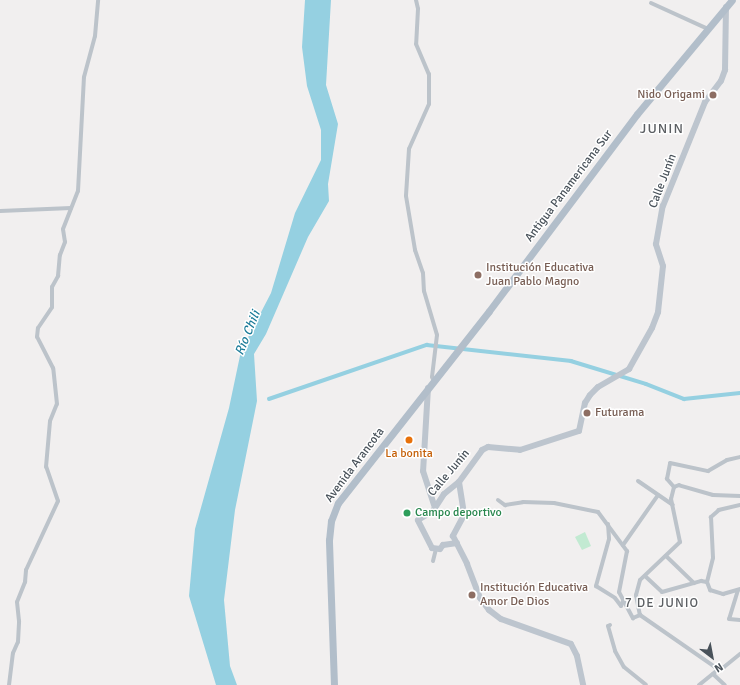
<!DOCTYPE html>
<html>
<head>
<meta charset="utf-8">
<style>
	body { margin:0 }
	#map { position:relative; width:740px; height:685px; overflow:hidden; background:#f1efef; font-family:Signika,sans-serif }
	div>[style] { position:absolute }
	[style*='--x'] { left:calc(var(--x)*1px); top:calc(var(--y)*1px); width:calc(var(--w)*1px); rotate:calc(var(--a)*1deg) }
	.green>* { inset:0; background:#c2ead2 }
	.water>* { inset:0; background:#95d0e1 }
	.canal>* { height:3.5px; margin:-1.75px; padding:0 1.75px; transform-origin:1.75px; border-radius:1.75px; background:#95d0e1 }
	.street>* { height:4px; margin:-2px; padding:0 2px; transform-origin:2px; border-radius:2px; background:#bcc3ca }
	.secondary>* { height:6px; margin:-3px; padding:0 3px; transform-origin:3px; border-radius:3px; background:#bdc5ce }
	.primary>* { height:7px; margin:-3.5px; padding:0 3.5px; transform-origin:3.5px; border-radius:3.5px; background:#b2beca }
	.dots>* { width:11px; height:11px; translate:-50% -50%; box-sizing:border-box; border:2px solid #fff; border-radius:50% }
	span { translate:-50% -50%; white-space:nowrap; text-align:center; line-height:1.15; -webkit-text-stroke:3px #fff; paint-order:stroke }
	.education-label { font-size:12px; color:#785e54 }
	.right { translate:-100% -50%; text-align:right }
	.left { translate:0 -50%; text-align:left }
	.street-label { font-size:12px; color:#49525a }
	.food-label { font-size:12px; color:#c56008 }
	.leisure-label { font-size:12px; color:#27864d }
	.water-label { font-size:13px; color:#1d7c99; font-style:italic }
	.neighbourhood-label { font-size:13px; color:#5c5f63; letter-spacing:1px }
	.quarter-label { font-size:14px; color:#5c5f63; letter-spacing:1px }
	.north { position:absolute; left:692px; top:637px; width:40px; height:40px; -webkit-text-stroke:3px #fff; paint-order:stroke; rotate:148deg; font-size:11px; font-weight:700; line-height:16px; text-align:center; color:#49525a }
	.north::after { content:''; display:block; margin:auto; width:14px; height:18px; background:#49525a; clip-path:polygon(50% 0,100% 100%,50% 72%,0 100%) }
</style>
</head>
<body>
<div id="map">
	<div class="green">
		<i style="clip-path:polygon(585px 532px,591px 546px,582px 550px,575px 537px)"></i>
	</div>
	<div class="water">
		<i style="clip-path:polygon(305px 0,331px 0,326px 85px,338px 124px,328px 184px,329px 201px,308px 237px,266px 334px,254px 354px,257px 401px,235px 510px,224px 600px,230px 666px,237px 685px,216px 685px,189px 596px,195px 529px,229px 408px,241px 351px,271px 293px,295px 213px,321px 160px,321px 130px,307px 86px,302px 47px)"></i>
	</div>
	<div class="canal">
		<i style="--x:269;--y:399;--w:167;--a:-18.9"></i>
		<i style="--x:427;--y:345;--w:145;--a:6.3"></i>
		<i style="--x:571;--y:361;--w:78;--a:17"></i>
		<i style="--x:646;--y:384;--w:41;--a:21.5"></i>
		<i style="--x:684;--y:399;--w:56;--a:-6.1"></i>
	</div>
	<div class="street">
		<i style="--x:416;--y:0;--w:9;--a:77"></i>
		<i style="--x:418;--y:9;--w:35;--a:93"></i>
		<i style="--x:416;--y:44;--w:33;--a:67"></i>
		<i style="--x:429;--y:74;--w:30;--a:90"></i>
		<i style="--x:429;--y:104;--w:49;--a:114"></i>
		<i style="--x:409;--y:149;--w:47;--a:93.7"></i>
		<i style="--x:406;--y:196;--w:55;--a:80.5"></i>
		<i style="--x:415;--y:250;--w:24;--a:71"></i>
		<i style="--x:423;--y:273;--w:18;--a:87"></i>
		<i style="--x:424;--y:291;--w:46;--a:73.5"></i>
		<i style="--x:437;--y:335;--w:42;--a:96.8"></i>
		<i style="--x:432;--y:377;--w:4;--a:63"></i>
		<i style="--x:651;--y:3;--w:63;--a:24.5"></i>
		<i style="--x:0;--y:211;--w:71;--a:-2.4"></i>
		<i style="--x:638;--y:481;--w:42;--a:34.4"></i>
		<i style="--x:674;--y:487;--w:11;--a:-131"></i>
		<i style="--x:667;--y:479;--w:16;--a:-79"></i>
		<i style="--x:670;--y:463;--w:39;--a:12"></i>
		<i style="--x:708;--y:471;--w:22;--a:-30"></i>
		<i style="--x:727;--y:460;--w:13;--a:-13"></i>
		<i style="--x:740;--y:496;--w:27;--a:-178"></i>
		<i style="--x:713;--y:495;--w:35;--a:-164"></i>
		<i style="--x:679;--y:485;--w:5;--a:158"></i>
		<i style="--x:674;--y:487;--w:12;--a:104"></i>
		<i style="--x:671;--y:499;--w:44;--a:78.2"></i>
		<i style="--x:680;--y:542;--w:55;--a:136.5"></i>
		<i style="--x:640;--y:580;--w:16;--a:105"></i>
		<i style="--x:636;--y:595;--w:20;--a:79"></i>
		<i style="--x:640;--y:615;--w:91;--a:34.7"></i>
		<i style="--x:715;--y:667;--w:9;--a:0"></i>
		<i style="--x:724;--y:667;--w:21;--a:-39"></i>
		<i style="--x:498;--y:500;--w:9;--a:36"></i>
		<i style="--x:505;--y:505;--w:18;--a:-9"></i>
		<i style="--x:523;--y:502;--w:31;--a:2"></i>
		<i style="--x:554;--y:503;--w:45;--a:11.6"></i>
		<i style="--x:598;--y:512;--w:49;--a:53.4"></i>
		<i style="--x:627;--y:551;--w:42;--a:101"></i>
		<i style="--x:619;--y:592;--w:30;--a:62"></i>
		<i style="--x:633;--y:618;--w:8;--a:-23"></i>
		<i style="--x:740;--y:505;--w:22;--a:167"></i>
		<i style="--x:719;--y:510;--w:11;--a:139"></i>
		<i style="--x:711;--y:517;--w:41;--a:87.2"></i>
		<i style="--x:713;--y:558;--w:25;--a:104"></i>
		<i style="--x:707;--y:582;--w:9;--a:69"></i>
		<i style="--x:710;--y:590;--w:14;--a:17"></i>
		<i style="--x:723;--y:594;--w:18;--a:-16"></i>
		<i style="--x:608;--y:524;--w:15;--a:86"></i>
		<i style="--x:609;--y:539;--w:49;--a:105.5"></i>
		<i style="--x:596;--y:586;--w:22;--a:32"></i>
		<i style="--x:615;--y:598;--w:10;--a:53"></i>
		<i style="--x:621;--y:606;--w:5;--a:-68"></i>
		<i style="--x:623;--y:545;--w:61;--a:-55"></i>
		<i style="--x:666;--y:556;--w:39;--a:44"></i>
		<i style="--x:433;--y:561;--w:12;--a:-76"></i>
		<i style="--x:645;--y:576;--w:23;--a:43"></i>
		<i style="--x:662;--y:592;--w:41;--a:-15.8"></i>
		<i style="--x:701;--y:581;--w:6;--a:9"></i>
		<i style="--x:738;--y:590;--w:30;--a:107"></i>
		<i style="--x:729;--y:619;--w:11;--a:5"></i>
		<i style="--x:610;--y:625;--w:2;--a:153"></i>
		<i style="--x:608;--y:626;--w:26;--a:74"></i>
		<i style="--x:615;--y:651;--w:18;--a:61"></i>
		<i style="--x:624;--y:667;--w:28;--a:39"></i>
		<i style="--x:713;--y:674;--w:16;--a:43"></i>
		<i style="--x:9;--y:685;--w:32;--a:-83"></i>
		<i style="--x:13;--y:653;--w:12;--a:-66"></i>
		<i style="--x:18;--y:642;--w:21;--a:-87"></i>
		<i style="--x:19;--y:621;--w:19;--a:-96"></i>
		<i style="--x:17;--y:602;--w:22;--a:-68"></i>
		<i style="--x:25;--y:582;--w:12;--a:-85"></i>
		<i style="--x:26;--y:570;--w:76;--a:-65.1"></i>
		<i style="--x:58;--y:501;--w:36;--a:-109"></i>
		<i style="--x:46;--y:467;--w:46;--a:-85"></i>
		<i style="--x:50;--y:421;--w:18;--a:-68"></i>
		<i style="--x:57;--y:404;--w:36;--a:-96"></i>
		<i style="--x:53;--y:368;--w:35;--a:-117"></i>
		<i style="--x:37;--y:337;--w:9;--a:-84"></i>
		<i style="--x:38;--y:328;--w:25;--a:-56"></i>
		<i style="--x:52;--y:307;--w:20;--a:-90"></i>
		<i style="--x:52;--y:287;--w:13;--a:-61"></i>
		<i style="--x:58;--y:276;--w:21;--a:-85"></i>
		<i style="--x:60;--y:255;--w:14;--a:-69"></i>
		<i style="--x:65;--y:242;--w:13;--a:-99"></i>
		<i style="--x:63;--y:229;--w:41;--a:-68.5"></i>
		<i style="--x:78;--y:191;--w:114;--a:-87"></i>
		<i style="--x:84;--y:77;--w:42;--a:-75"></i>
		<i style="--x:95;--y:36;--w:36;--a:-85"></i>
		<i style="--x:699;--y:685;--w:27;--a:-39"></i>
	</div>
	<div class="secondary">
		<i style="--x:428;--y:388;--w:83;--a:93.4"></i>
		<i style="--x:423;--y:471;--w:38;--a:72"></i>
		<i style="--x:459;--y:482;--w:33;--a:81"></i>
		<i style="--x:464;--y:515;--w:24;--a:118"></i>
		<i style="--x:453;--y:536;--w:31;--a:63"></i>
		<i style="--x:467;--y:564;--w:36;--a:69"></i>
		<i style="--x:480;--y:598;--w:15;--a:53"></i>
		<i style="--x:489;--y:610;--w:15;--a:37"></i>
		<i style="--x:501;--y:619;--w:74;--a:19.7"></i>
		<i style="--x:571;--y:644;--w:13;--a:63"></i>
		<i style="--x:577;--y:656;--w:30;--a:78"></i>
		<i style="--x:457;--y:543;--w:14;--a:172"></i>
		<i style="--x:443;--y:545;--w:5;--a:127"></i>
		<i style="--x:440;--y:549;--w:8;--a:-173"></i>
		<i style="--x:432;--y:548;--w:31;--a:-117"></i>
		<i style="--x:418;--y:520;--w:17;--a:-31"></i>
		<i style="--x:433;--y:511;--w:20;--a:-57"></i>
		<i style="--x:444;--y:494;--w:19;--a:-39"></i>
		<i style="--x:459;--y:482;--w:39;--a:-54"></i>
		<i style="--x:482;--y:450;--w:7;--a:-27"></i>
		<i style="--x:488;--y:447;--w:32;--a:5"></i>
		<i style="--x:520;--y:450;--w:62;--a:-17.9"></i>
		<i style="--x:579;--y:431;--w:29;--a:-78"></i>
		<i style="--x:585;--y:403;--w:9;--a:-58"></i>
		<i style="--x:590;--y:395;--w:11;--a:-45"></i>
		<i style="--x:598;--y:387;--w:36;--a:-30"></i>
		<i style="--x:629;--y:369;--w:47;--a:-60.7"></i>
		<i style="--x:652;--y:328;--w:17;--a:-69"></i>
		<i style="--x:658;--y:312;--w:46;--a:-83.8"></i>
		<i style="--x:663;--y:266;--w:23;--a:-108"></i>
		<i style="--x:656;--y:244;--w:39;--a:-80"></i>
		<i style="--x:663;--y:206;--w:112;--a:-68"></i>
		<i style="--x:705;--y:102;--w:26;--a:-53"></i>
		<i style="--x:721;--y:81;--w:12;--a:-70"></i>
		<i style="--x:725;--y:70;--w:63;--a:-89.1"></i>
	</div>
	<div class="primary">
		<i style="--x:334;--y:685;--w:145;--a:-92"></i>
		<i style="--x:329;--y:540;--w:19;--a:-84"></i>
		<i style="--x:331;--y:521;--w:19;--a:-69"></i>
		<i style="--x:338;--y:503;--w:244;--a:-51.8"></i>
		<i style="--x:489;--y:311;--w:246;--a:-53.1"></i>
		<i style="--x:637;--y:114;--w:148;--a:-50.2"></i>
	</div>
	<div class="dots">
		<i style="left:713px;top:95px;background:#8d6e63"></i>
		<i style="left:478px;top:275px;background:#8d6e63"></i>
		<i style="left:587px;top:413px;background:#8d6e63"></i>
		<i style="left:409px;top:440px;background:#e8710a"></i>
		<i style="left:407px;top:513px;background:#2e9e5b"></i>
		<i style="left:472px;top:595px;background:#8d6e63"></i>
	</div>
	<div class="education-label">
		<span class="right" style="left:705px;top:95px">Nido Origami</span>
		<span class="left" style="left:486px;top:275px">Institución Educativa<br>Juan Pablo Magno</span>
		<span class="left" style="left:595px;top:413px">Futurama</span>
		<span class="left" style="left:480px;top:595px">Institución Educativa<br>Amor De Dios</span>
	</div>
	<div class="street-label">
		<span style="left:663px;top:181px;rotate:-69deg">Calle Junín</span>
		<span style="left:569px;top:186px;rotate:-53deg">Antigua Panamericana Sur</span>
		<span style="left:355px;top:465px;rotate:-53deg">Avenida Arancota</span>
		<span style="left:449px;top:473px;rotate:-50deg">Calle Junín</span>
	</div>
	<div class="food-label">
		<span style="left:409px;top:454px">La bonita</span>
	</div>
	<div class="leisure-label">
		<span class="left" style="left:415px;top:513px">Campo deportivo</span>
	</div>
	<div class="water-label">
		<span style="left:248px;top:333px;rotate:-68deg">Río Chili</span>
	</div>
	<div class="neighbourhood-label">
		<span style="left:662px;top:603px">7 DE JUNIO</span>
	</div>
	<div class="quarter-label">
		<span style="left:662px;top:129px">JUNIN</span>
	</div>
	<div class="north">N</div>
</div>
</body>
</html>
